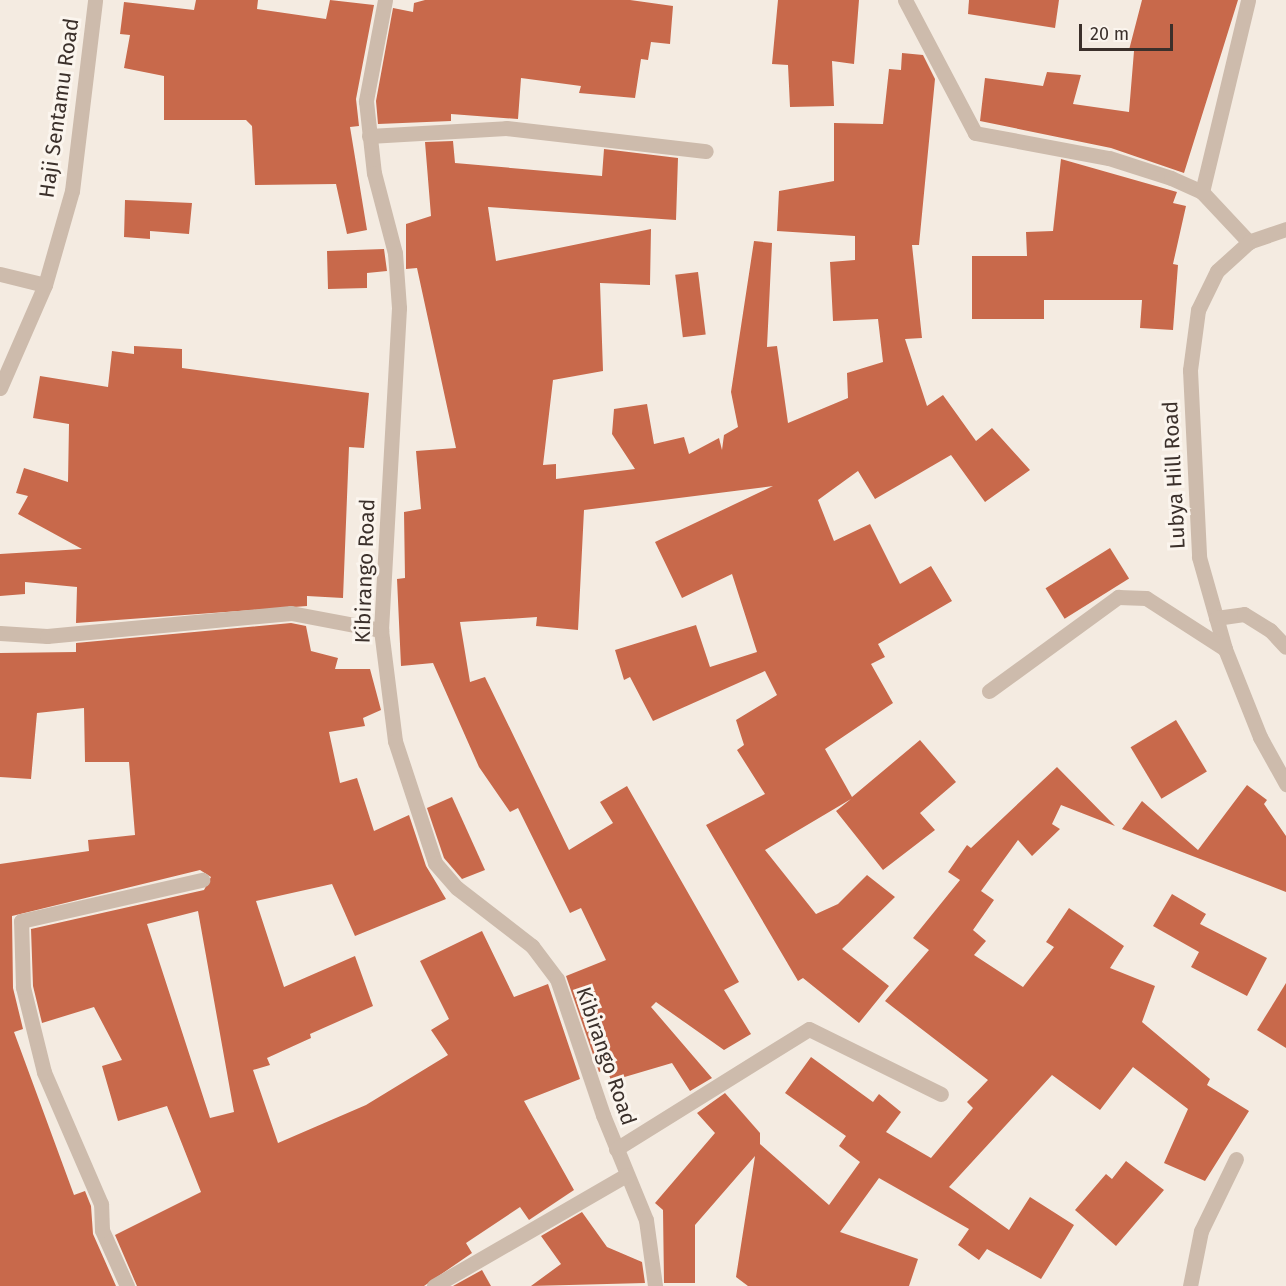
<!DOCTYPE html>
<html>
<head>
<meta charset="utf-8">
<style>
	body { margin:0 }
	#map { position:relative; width:1286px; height:1286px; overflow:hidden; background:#f4ebe1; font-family:"Fira Sans",sans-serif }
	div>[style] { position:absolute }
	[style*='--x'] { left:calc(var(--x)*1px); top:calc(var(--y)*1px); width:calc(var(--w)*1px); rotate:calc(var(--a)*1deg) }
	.building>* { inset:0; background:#c8694b; transform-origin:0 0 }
	.minor>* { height:15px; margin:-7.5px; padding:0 7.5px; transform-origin:7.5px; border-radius:7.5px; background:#cdbbac }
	span { translate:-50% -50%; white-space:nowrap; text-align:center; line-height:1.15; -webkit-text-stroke:6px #fbf5ee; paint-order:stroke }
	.street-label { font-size:21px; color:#3b302b }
	.scale { position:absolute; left:1079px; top:24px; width:94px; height:27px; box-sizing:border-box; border:3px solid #3b302b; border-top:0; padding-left:8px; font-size:18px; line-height:21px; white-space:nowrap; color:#3b302b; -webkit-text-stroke:4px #fbf5ee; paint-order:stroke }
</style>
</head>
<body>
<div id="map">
	<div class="building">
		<i style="clip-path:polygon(196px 0,258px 0,257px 9px,326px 19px,330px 0,374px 5px,356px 99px,359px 126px,350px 127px,367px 230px,347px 234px,336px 184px,255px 185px,252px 126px,246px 120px,164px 120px,164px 76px,124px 68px,130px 35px,120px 34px,124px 2px,194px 10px)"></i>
		<i style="clip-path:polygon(425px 0,630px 0,673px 6px,670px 44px,651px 42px,648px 60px,641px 59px,635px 98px,579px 93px,581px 86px,521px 78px,518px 119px,451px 114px,451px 121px,378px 124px,376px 101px,393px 8px,413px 12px,414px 3px)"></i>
		<i style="clip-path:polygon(778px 0,859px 0,854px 64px,832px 61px,834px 106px,790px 107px,788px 65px,772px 64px)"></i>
		<i style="clip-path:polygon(969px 0,1059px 0,1055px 28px,968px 14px)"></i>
		<i style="clip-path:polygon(1142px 0,1238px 0,1184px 173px,1111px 148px,980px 121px,985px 78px,1043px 86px,1047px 72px,1081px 75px,1073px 104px,1129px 112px,1134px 51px,1129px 50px)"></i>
		<i style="clip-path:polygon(902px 53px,923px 55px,935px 79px,919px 245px,912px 245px,922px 338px,905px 339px,927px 406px,943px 395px,976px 441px,992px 428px,1030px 470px,985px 502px,951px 455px,875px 499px,858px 471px,818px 500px,834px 541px,870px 524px,900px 584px,931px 566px,952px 601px,878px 644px,885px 657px,871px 664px,893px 703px,825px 749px,852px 797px,920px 740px,956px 782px,920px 813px,935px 830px,883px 870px,836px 811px,851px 799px,765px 850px,816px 914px,838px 904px,867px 875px,895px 897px,842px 949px,889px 986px,859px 1023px,803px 978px,798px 981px,706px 825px,765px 794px,737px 750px,744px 745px,736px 720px,777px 695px,765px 671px,653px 721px,630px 677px,624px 680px,615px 650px,696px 625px,710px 667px,757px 652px,732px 574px,682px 598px,655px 542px,773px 486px,584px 510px,578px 630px,536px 626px,537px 617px,460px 622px,470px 682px,485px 677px,569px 850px,613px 823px,600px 802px,627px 786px,739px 982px,724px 990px,751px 1034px,724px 1050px,656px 1002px,651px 1007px,712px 1078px,690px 1091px,672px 1063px,611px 1081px,607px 1068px,599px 1072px,566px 976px,606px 960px,581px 908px,570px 913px,518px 808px,510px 812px,479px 767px,433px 663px,401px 666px,397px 579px,405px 578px,404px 512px,421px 509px,416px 451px,456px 448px,417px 268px,406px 269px,406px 224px,431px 216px,425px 142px,453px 141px,455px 163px,602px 176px,604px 149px,678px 158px,676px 220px,488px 207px,496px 261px,651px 229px,650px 285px,600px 283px,603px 371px,553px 380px,543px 465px,556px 464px,556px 479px,635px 469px,612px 434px,614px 409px,647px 404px,654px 444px,684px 437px,689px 454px,719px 438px,722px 450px,724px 435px,738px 427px,731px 392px,754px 241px,772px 243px,767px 347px,777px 346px,788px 423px,848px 398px,847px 373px,883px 362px,878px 319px,833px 321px,830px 262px,855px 260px,855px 236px,777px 231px,779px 191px,834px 181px,834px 123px,883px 124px,889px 69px,901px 70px)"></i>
		<i style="clip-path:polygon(1061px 159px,1177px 192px,1173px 203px,1186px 206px,1173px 264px,1178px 265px,1173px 330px,1140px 328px,1142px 300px,1044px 300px,1044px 319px,972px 319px,972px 256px,1027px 256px,1026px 232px,1053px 231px)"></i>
		<i style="clip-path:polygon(125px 200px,192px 203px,189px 234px,150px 231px,150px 239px,124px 237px)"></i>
		<i style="clip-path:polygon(384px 249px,387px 271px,367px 273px,367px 288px,328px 289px,327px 251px)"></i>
		<i style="left:698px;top:272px;width:63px;height:23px;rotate:83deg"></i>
		<i style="clip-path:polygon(134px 346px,182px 349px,182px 368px,369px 393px,364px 448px,349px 447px,343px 598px,307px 596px,307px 606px,76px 623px,77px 587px,25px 582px,25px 594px,0 596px,0 554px,82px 549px,18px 514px,28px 496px,16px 493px,24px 468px,68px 482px,69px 424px,33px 418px,40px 376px,108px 387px,112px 351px,134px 354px)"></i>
		<i style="left:1110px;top:548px;width:36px;height:76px;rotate:58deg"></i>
		<i style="clip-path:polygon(evenodd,291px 623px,306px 626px,311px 651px,338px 658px,335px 669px,370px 669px,381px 710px,363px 718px,365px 726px,329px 732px,340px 783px,357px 778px,374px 831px,409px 815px,426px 866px,446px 899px,355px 936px,332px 884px,256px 901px,284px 987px,355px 956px,373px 1006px,310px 1034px,311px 1038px,267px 1058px,270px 1065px,253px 1070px,278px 1143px,366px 1105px,448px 1055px,431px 1030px,449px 1019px,420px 961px,482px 931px,514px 997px,548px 984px,580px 1079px,524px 1101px,574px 1190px,529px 1220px,520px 1207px,466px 1243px,472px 1253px,424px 1286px,137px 1286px,115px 1235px,201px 1192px,167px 1106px,118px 1121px,102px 1066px,122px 1060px,94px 1007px,42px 1023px,33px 986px,31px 929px,204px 890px,211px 877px,200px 870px,12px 916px,13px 988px,23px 1029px,14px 1032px,74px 1195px,85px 1191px,91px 1206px,93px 1234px,116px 1286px,0 1286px,0 864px,89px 851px,88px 840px,135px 835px,129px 762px,85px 762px,84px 708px,37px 713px,31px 779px,0 777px,0 653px,76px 652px,76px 643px,291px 623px,198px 911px,234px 1112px,210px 1118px,147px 924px,198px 911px)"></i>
		<i style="left:1176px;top:720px;width:60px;height:53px;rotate:59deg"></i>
		<i style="clip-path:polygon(1057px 767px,1115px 826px,1061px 805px,1052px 824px,1060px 829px,1032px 856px,1018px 840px,981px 891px,994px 900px,973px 930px,986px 941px,974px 955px,1023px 987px,1054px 947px,1046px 942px,1069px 908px,1124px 946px,1110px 968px,1155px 986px,1142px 1022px,1210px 1079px,1207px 1085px,1249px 1111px,1205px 1181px,1164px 1163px,1188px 1109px,1133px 1067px,1100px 1110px,1052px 1075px,949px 1187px,1009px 1230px,1030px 1197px,1074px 1225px,1041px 1279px,987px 1249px,979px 1260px,958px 1245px,969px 1229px,879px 1178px,840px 1232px,918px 1259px,909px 1286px,748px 1286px,736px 1277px,755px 1156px,695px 1225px,695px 1283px,664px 1283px,663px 1210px,655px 1203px,715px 1133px,697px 1113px,725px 1093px,760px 1133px,760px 1144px,829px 1205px,860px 1162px,839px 1146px,846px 1136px,785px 1093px,811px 1057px,873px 1102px,879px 1094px,901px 1112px,886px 1132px,931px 1158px,973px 1108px,967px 1102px,988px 1080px,885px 1001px,929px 950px,913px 938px,960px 880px,948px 872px,967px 845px,971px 848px)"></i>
		<i style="clip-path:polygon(1247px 785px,1267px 800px,1264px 804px,1286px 836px,1286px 892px,1122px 829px,1142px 801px,1198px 850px)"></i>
		<i style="clip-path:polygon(452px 797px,485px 870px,462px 879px,444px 858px,427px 808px)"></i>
		<i style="clip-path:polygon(1172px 894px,1206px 914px,1200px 924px,1267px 958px,1247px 996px,1191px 967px,1199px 952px,1153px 926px)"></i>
		<i style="clip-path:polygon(1286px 983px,1286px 1048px,1257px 1030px)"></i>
		<i style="clip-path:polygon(1126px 1161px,1164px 1190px,1116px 1246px,1075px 1210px,1106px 1174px,1112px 1179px)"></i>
		<i style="clip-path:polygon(582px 1212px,607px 1247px,642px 1262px,645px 1283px,531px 1286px,561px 1264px,541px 1236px)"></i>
		<i style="clip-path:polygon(482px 1270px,491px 1286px,453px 1286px)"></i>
	</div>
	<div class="minor">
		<i style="--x:385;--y:0;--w:103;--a:100.7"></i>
		<i style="--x:366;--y:101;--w:72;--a:83.7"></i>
		<i style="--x:374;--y:173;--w:83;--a:75.3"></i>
		<i style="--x:395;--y:253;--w:55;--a:85.8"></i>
		<i style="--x:399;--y:308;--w:323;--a:93.2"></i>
		<i style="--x:381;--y:630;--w:112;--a:82.8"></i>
		<i style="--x:395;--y:741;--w:128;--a:71.8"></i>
		<i style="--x:435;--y:863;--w:33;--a:49"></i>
		<i style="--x:457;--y:888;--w:95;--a:37.7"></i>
		<i style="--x:532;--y:946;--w:41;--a:52.9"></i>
		<i style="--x:557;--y:979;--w:144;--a:71.3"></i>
		<i style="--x:603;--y:1115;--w:113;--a:67.7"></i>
		<i style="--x:646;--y:1220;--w:67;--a:82.2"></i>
		<i style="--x:905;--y:0;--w:150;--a:62.2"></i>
		<i style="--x:975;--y:133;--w:136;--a:10.6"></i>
		<i style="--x:1109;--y:158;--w:65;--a:17.9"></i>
		<i style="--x:1171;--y:178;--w:34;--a:24"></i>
		<i style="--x:1202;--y:192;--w:69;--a:46.8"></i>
		<i style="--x:369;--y:136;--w:137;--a:-3.3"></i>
		<i style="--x:506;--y:128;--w:201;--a:6.6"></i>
		<i style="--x:1202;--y:192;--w:197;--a:-76.5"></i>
		<i style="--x:1286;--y:229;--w:39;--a:161"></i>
		<i style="--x:1249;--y:242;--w:43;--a:137.8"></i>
		<i style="--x:1217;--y:271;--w:43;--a:116"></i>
		<i style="--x:1198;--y:310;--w:61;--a:97.6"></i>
		<i style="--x:1190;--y:370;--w:187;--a:87.2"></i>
		<i style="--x:1199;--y:557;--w:96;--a:74.2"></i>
		<i style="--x:1225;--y:649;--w:95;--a:68.3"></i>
		<i style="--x:1260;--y:737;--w:54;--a:61"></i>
		<i style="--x:0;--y:274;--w:46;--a:13.7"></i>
		<i style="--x:0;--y:388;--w:112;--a:-66.4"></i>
		<i style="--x:45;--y:285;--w:98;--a:-74"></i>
		<i style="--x:72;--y:191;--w:192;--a:-83.1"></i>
		<i style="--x:1216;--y:618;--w:28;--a:-8"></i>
		<i style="--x:1244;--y:614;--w:31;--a:32"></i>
		<i style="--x:1270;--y:630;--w:23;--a:47"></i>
		<i style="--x:0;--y:633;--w:47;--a:3.7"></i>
		<i style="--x:47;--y:636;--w:245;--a:-5.4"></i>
		<i style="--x:291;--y:613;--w:92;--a:10.7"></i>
		<i style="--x:989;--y:691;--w:160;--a:-36.1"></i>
		<i style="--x:1118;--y:597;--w:28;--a:2"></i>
		<i style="--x:1146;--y:598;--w:94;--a:32.8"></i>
		<i style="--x:616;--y:1149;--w:227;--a:-31.9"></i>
		<i style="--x:809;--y:1029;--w:147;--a:26.2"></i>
		<i style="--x:127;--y:1286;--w:61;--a:-114.1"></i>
		<i style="--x:102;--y:1230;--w:26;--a:-92"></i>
		<i style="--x:101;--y:1204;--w:144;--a:-113.4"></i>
		<i style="--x:44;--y:1072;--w:88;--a:-103.9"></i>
		<i style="--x:23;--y:987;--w:66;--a:-91.7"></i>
		<i style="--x:21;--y:921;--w:186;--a:-12.8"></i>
		<i style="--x:434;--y:1286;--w:222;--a:-30"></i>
		<i style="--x:1190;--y:1286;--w:56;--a:-78.7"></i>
		<i style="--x:1201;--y:1231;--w:80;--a:-64.1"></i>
	</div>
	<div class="street-label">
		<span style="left:59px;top:108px;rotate:-82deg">Haji Sentamu Road</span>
		<span style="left:1174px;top:475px;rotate:-93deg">Lubya Hill Road</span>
		<span style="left:365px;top:571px;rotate:-88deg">Kibirango Road</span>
		<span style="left:606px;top:1056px;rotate:71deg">Kibirango Road</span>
	</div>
	<div class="scale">20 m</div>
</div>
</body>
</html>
